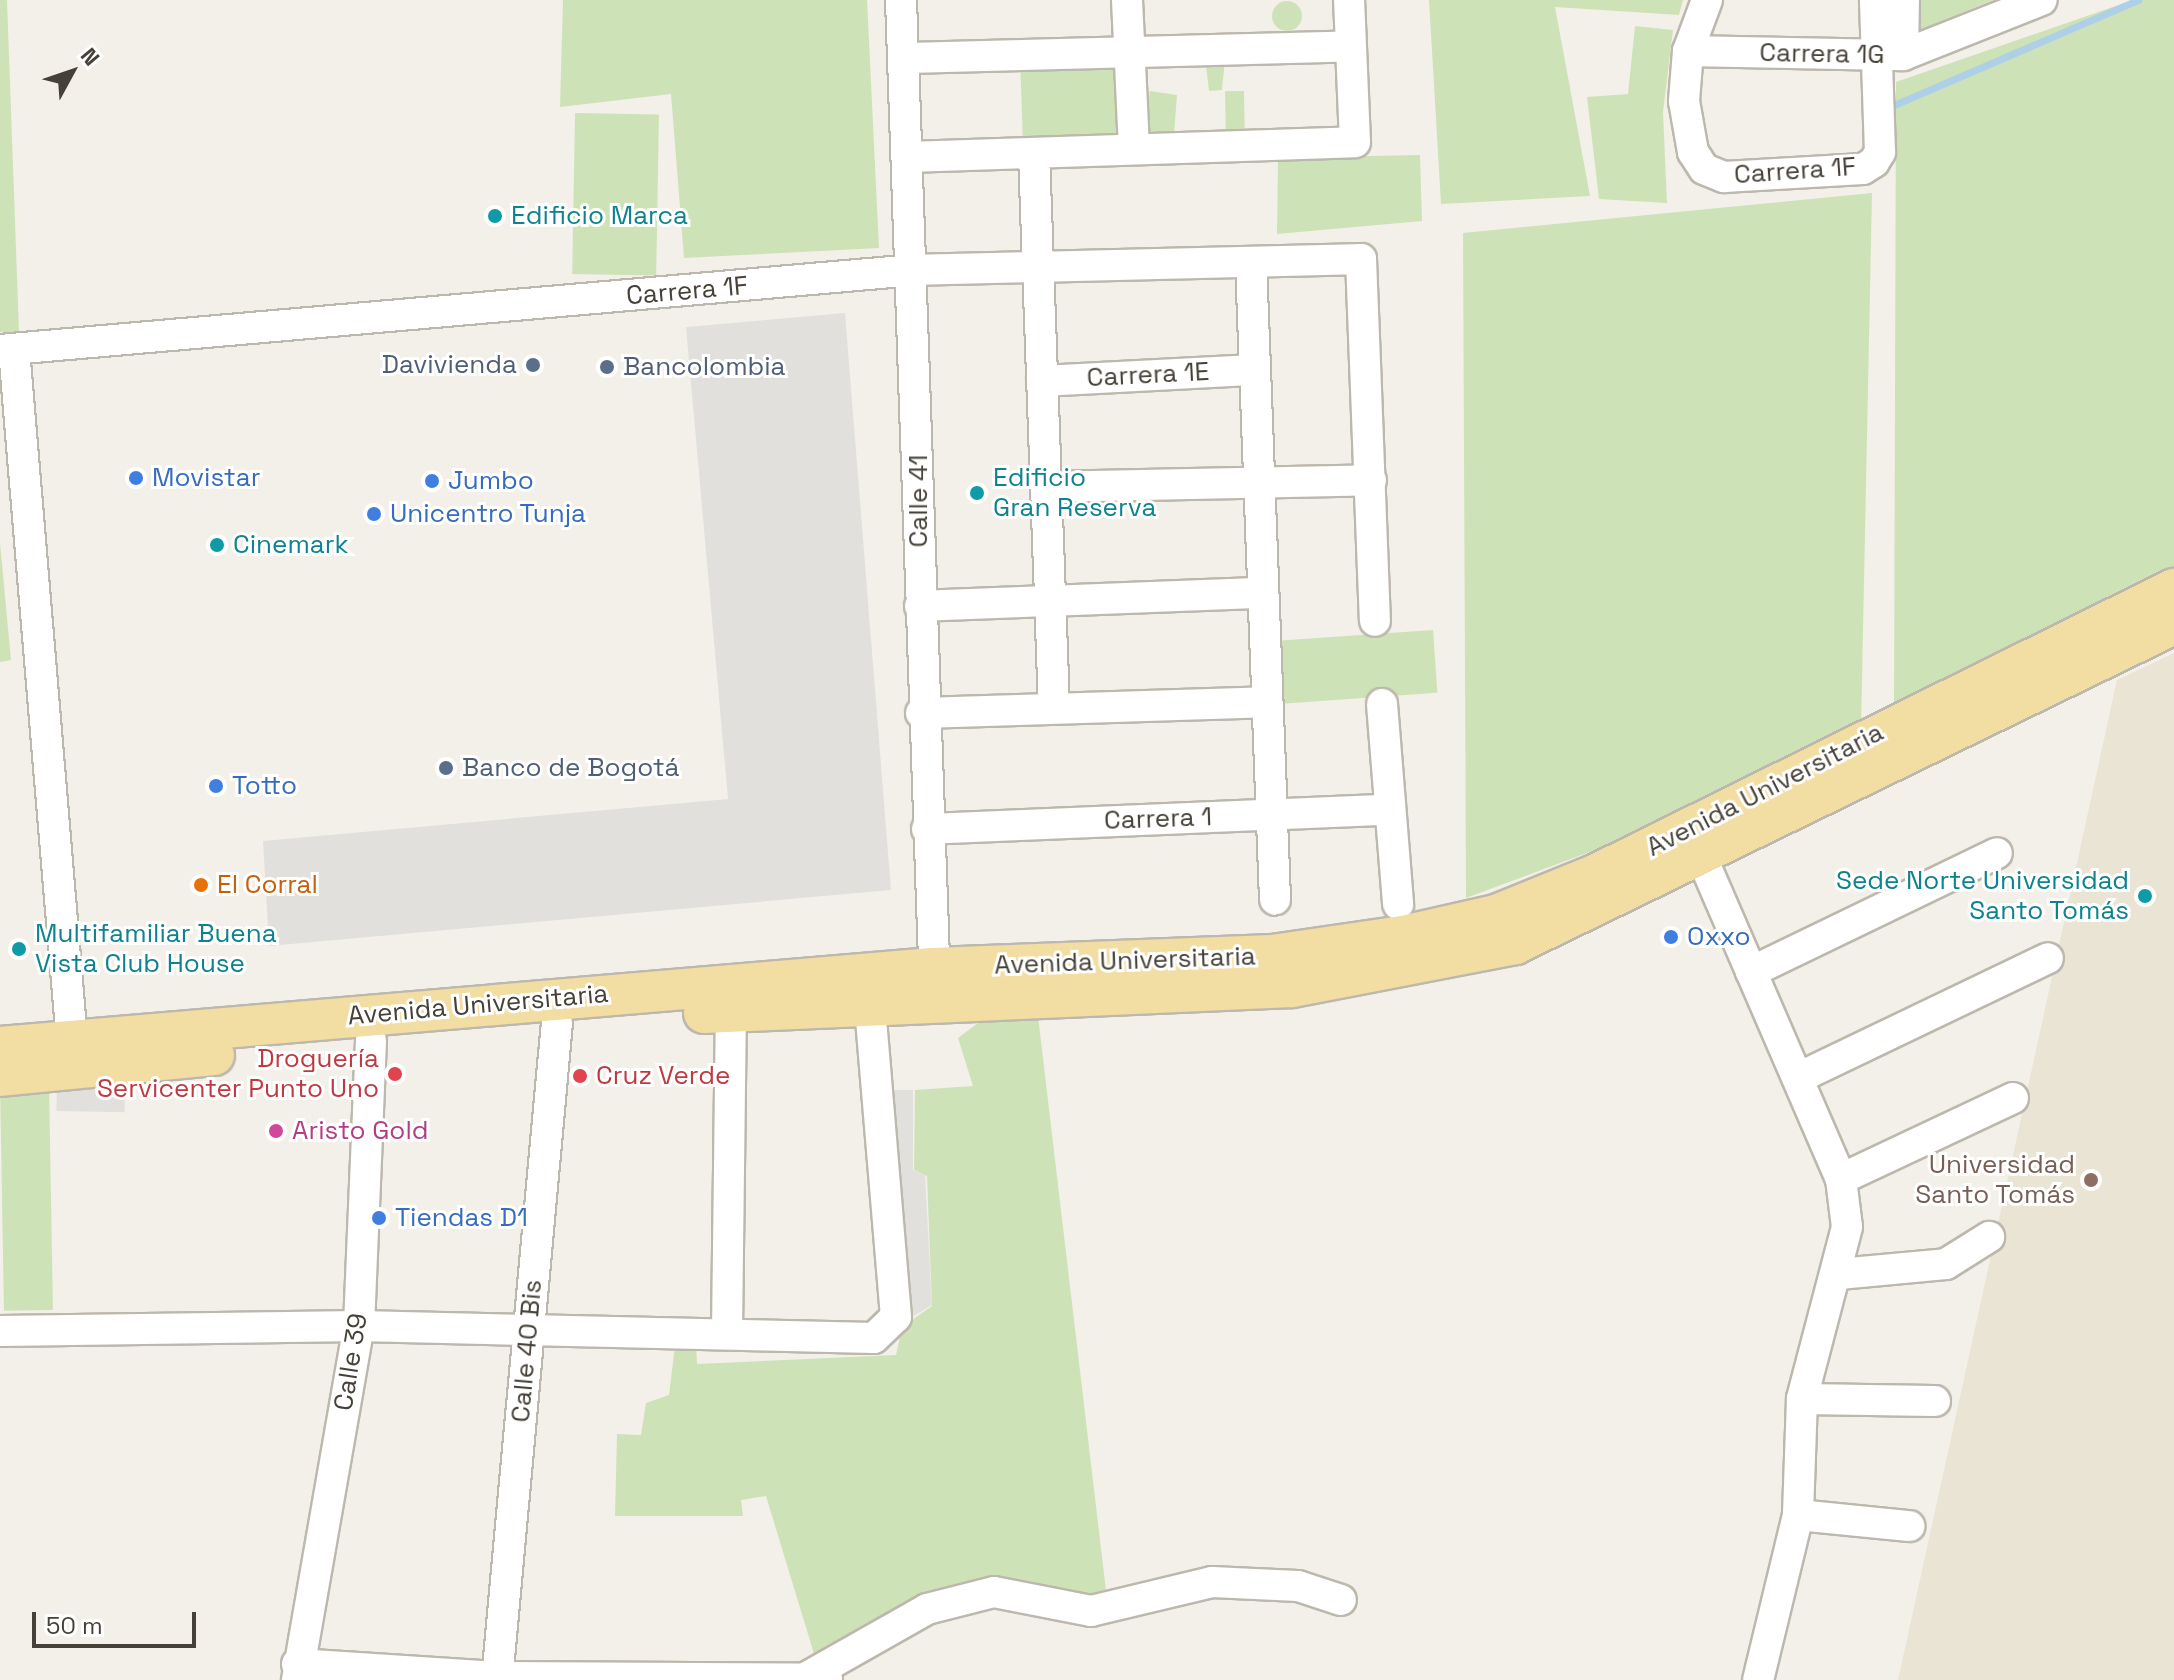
<!DOCTYPE html>
<html>
<head>
<meta charset="utf-8">
<style>
	body { margin:0 }
	#map { position:relative; width:2174px; height:1680px; overflow:hidden; background:#f3f0e9; font-family:"Space Grotesk",sans-serif }
	div>[style] { position:absolute }
	[style*='--x'] { left:calc(var(--x)*1px); top:calc(var(--y)*1px); width:calc(var(--w)*1px); rotate:calc(var(--a)*1deg) }
	.education>* { inset:0; background:#eae4d5 }
	.green>* { inset:0; background:#cee2b7; transform-origin:0 0 }
	.round { border-radius:50% }
	.parking>* { inset:0; background:#e2e0dd; transform-origin:0 0 }
	.stream>* { height:7px; margin:-3.5px; padding:0 3.5px; transform-origin:3.5px; border-radius:3.5px; background:#adcfe8 }
	.roads { filter:drop-shadow(2px 0 #bdb8ad) drop-shadow(-2px 0 #bdb8ad) drop-shadow(0 2px #bdb8ad) drop-shadow(0 -2px #bdb8ad) }
	.minor>* { height:30px; margin:-15px; padding:0 15px; transform-origin:15px; border-radius:15px; background:#fff }
	.major>* { height:40px; margin:-20px; padding:0 20px; transform-origin:20px; border-radius:20px; background:#f2dda3 }
	.dots>* { width:22px; height:22px; translate:-50% -50%; box-sizing:border-box; border:4px solid #fff; border-radius:50% }
	span { translate:-50% -50%; white-space:nowrap; text-align:center; line-height:1.15; -webkit-text-stroke:6px #fff; paint-order:stroke }
	.street-label { font-size:26px; color:#454138 }
	.culture-label { font-size:26px; color:#0d838f }
	.left { translate:0 -50%; text-align:left }
	.right { translate:-100% -50%; text-align:right }
	.service-label { font-size:26px; color:#4e5e75 }
	.shop-label { font-size:26px; color:#366cbe }
	.food-label { font-size:26px; color:#c56008 }
	.health-label { font-size:26px; color:#be3a42 }
	.hotel-label { font-size:26px; color:#b23c85 }
	.education-label { font-size:26px; color:#785e54 }
	.north { position:absolute; left:32px; top:32px; width:80px; height:80px; -webkit-text-stroke:6px #fff; paint-order:stroke; rotate:50deg; font-size:22px; font-weight:700; line-height:32px; text-align:center; color:#454138 }
	.north::after { content:''; display:block; margin:auto; width:28px; height:36px; background:#454138; clip-path:polygon(50% 0,100% 100%,50% 72%,0 100%) }
	.scale { position:absolute; left:32px; top:1612px; width:164px; height:36px; box-sizing:border-box; border:4px solid #454138; border-top:0; padding-left:10px; font-size:24px; line-height:28px; white-space:nowrap; color:#454138; -webkit-text-stroke:6px #fff; paint-order:stroke }
</style>
</head>
<body>
<div id="map">
	<div class="education">
		<i style="clip-path:polygon(2174px 653px,2174px 1680px,1898px 1680px,2117px 680px)"></i>
	</div>
	<div class="green">
		<i style="clip-path:polygon(0 0,7px 0,19px 332px,0 332px)"></i>
		<i style="clip-path:polygon(563px 0,867px 0,879px 248px,684px 258px,671px 94px,560px 107px)"></i>
		<i style="clip-path:polygon(1429px 0,1683px 0,1679px 15px,1555px 7px,1590px 196px,1441px 204px)"></i>
		<i style="clip-path:polygon(1894px 0,1993px 0,1893px 41px)"></i>
		<i style="clip-path:polygon(2133px 0,2174px 0,2174px 568px,1894px 705px,1896px 82px)"></i>
		<i class="round" style="left:1272px;top:1px;width:30px;height:30px"></i>
		<i style="clip-path:polygon(1635px 26px,1673px 30px,1663px 112px,1667px 203px,1599px 199px,1587px 97px,1628px 94px)"></i>
		<i style="left:1118px;top:56px;width:84px;height:98px;rotate:88deg"></i>
		<i style="clip-path:polygon(1205px 57px,1225px 59px,1222px 90px,1209px 91px)"></i>
		<i style="clip-path:polygon(1150px 91px,1177px 95px,1174px 134px,1144px 132px)"></i>
		<i style="left:1244px;top:91px;width:49px;height:19px;rotate:89deg"></i>
		<i style="left:575px;top:113px;width:84px;height:161px;rotate:1deg"></i>
		<i style="clip-path:polygon(1420px 155px,1422px 221px,1277px 234px,1278px 158px)"></i>
		<i style="clip-path:polygon(1872px 193px,1861px 729px,1635px 835px,1466px 898px,1463px 233px)"></i>
		<i style="clip-path:polygon(0 543px,11px 660px,0 662px)"></i>
		<i style="left:1433px;top:630px;width:63px;height:163px;rotate:86deg"></i>
		<i style="clip-path:polygon(1038px 1016px,1107px 1599px,1017px 1588px,818px 1667px,766px 1496px,741px 1500px,743px 1516px,615px 1516px,617px 1434px,641px 1435px,646px 1403px,669px 1395px,675px 1346px,696px 1343px,697px 1364px,896px 1355px,902px 1327px,932px 1306px,927px 1176px,914px 1170px,915px 1090px,973px 1086px,958px 1038px,986px 1017px)"></i>
		<i style="left:49px;top:1084px;width:226px;height:49px;rotate:89deg"></i>
	</div>
	<div class="parking">
		<i style="clip-path:polygon(845px 313px,891px 890px,269px 946px,263px 841px,728px 799px,686px 327px)"></i>
		<i style="left:57px;top:1081px;width:68px;height:30px;rotate:1deg"></i>
		<i style="clip-path:polygon(880px 1090px,913px 1090px,913px 1170px,925px 1175px,932px 1305px,900px 1324px)"></i>
	</div>
	<div class="stream">
		<i style="--x:1894;--y:105;--w:266;--a:-23.3"></i>
	</div>
	<div class="roads">
		<div class="minor">
			<i style="--x:901;--y:0;--w:990;--a:88.03"></i>
			<i style="--x:1127;--y:0;--w:146;--a:87.3"></i>
			<i style="--x:1707;--y:0;--w:54;--a:110.4"></i>
			<i style="--x:1688;--y:51;--w:50;--a:94.6"></i>
			<i style="--x:1684;--y:101;--w:52;--a:80"></i>
			<i style="--x:1693;--y:152;--w:20;--a:57"></i>
			<i style="--x:1704;--y:169;--w:22;--a:22"></i>
			<i style="--x:1724;--y:177;--w:139;--a:-3.3"></i>
			<i style="--x:1863;--y:169;--w:13;--a:-32"></i>
			<i style="--x:1874;--y:162;--w:12;--a:-59"></i>
			<i style="--x:1880;--y:152;--w:152;--a:-91.9"></i>
			<i style="--x:1688;--y:51;--w:215;--a:1.1"></i>
			<i style="--x:1903;--y:55;--w:149;--a:-21.6"></i>
			<i style="--x:1903;--y:55;--w:55;--a:-89"></i>
			<i style="--x:904;--y:58;--w:446;--a:-1.5"></i>
			<i style="--x:1034;--y:154;--w:554;--a:87.93"></i>
			<i style="--x:908;--y:157;--w:447;--a:-1.9"></i>
			<i style="--x:1355;--y:142;--w:142;--a:-92.4"></i>
			<i style="--x:1251;--y:263;--w:637;--a:87.84"></i>
			<i style="--x:0;--y:350;--w:917;--a:-5"></i>
			<i style="--x:914;--y:270;--w:447;--a:-1.4"></i>
			<i style="--x:1361;--y:259;--w:362;--a:87.8"></i>
			<i style="--x:14;--y:350;--w:692;--a:85.2"></i>
			<i style="--x:1042;--y:381;--w:212;--a:-3"></i>
			<i style="--x:1047;--y:487;--w:324;--a:-1.2"></i>
			<i style="--x:920;--y:606;--w:341;--a:-2.2"></i>
			<i style="--x:1382;--y:704;--w:201;--a:85.4"></i>
			<i style="--x:921;--y:713;--w:346;--a:-1.8"></i>
			<i style="--x:927;--y:829;--w:462;--a:-2.4"></i>
			<i style="--x:1702;--y:858;--w:350;--a:66.6"></i>
			<i style="--x:1841;--y:1179;--w:48;--a:82.9"></i>
			<i style="--x:1847;--y:1227;--w:178;--a:104.7"></i>
			<i style="--x:1802;--y:1399;--w:116;--a:92"></i>
			<i style="--x:1798;--y:1515;--w:170;--a:103.6"></i>
			<i style="--x:1751;--y:972;--w:273;--a:-25.8"></i>
			<i style="--x:1798;--y:1078;--w:277;--a:-25.6"></i>
			<i style="--x:1841;--y:1179;--w:190;--a:-25.2"></i>
			<i style="--x:1839;--y:1274;--w:107;--a:-5.3"></i>
			<i style="--x:1946;--y:1264;--w:51;--a:-32.1"></i>
			<i style="--x:0;--y:1331;--w:359;--a:-0.8"></i>
			<i style="--x:359;--y:1326;--w:515;--a:1.33"></i>
			<i style="--x:874;--y:1338;--w:30;--a:-44"></i>
			<i style="--x:896;--y:1317;--w:312;--a:-94.8"></i>
			<i style="--x:727;--y:1332;--w:321;--a:-89.3"></i>
			<i style="--x:1802;--y:1399;--w:133;--a:0.9"></i>
			<i style="--x:1798;--y:1515;--w:112;--a:5.7"></i>
			<i style="--x:297;--y:1664;--w:200;--a:3.7"></i>
			<i style="--x:497;--y:1677;--w:330;--a:0.3"></i>
			<i style="--x:807;--y:1677;--w:138;--a:-29.5"></i>
			<i style="--x:927;--y:1609;--w:69;--a:-14.2"></i>
			<i style="--x:994;--y:1592;--w:99;--a:11.1"></i>
			<i style="--x:1091;--y:1611;--w:124;--a:-13.5"></i>
			<i style="--x:1212;--y:1582;--w:86;--a:2.7"></i>
			<i style="--x:1298;--y:1586;--w:45;--a:18"></i>
			<i style="--x:297;--y:1680;--w:359;--a:-80.1"></i>
			<i style="--x:359;--y:1326;--w:286;--a:-87.6"></i>
			<i style="--x:497;--y:1680;--w:661;--a:-84.79"></i>
		</div>
		<div class="major">
			<i style="--x:704;--y:1013;--w:589;--a:-2.53"></i>
			<i style="--x:1292;--y:987;--w:227;--a:-10.9"></i>
			<i style="--x:1515;--y:944;--w:733;--a:-25.9"></i>
			<i style="--x:0;--y:1047;--w:936;--a:-4.84"></i>
			<i style="--x:933;--y:968;--w:339;--a:-2.2"></i>
			<i style="--x:1272;--y:955;--w:132;--a:-8.3"></i>
			<i style="--x:1403;--y:936;--w:95;--a:-12.7"></i>
			<i style="--x:1496;--y:915;--w:109;--a:-22.1"></i>
			<i style="--x:1597;--y:874;--w:644;--a:-26.29"></i>
			<i style="--x:0;--y:1076;--w:215;--a:-5.6"></i>
		</div>
	</div>
	<div class="dots">
		<i style="left:495px;top:216px;background:#0f9aa8"></i>
		<i style="left:533px;top:365px;background:#5c6f8a"></i>
		<i style="left:607px;top:367px;background:#5c6f8a"></i>
		<i style="left:136px;top:478px;background:#3f7fe0"></i>
		<i style="left:432px;top:481px;background:#3f7fe0"></i>
		<i style="left:977px;top:493px;background:#0f9aa8"></i>
		<i style="left:374px;top:514px;background:#3f7fe0"></i>
		<i style="left:217px;top:545px;background:#0f9aa8"></i>
		<i style="left:446px;top:768px;background:#5c6f8a"></i>
		<i style="left:216px;top:786px;background:#3f7fe0"></i>
		<i style="left:201px;top:885px;background:#e8710a"></i>
		<i style="left:2145px;top:896px;background:#0f9aa8"></i>
		<i style="left:1671px;top:937px;background:#3f7fe0"></i>
		<i style="left:19px;top:949px;background:#0f9aa8"></i>
		<i style="left:395px;top:1074px;background:#e0444e"></i>
		<i style="left:580px;top:1076px;background:#e0444e"></i>
		<i style="left:276px;top:1131px;background:#d1479c"></i>
		<i style="left:2091px;top:1180px;background:#8d6e63"></i>
		<i style="left:379px;top:1218px;background:#3f7fe0"></i>
	</div>
	<div class="street-label">
		<span style="left:1822px;top:54px;rotate:1deg">Carrera 1G</span>
		<span style="left:1795px;top:171px;rotate:-4deg">Carrera 1F</span>
		<span style="left:687px;top:291px;rotate:-5deg">Carrera 1F</span>
		<span style="left:1148px;top:375px;rotate:-3deg">Carrera 1E</span>
		<span style="left:919px;top:501px;rotate:-90deg">Calle 41</span>
		<span style="left:1765px;top:790px;rotate:-27deg">Avenida Universitaria</span>
		<span style="left:1158px;top:819px;rotate:-2deg">Carrera 1</span>
		<span style="left:1125px;top:961px;rotate:-2deg">Avenida Universitaria</span>
		<span style="left:478px;top:1005px;rotate:-5deg">Avenida Universitaria</span>
		<span style="left:527px;top:1351px;rotate:-85deg">Calle 40 Bis</span>
		<span style="left:351px;top:1362px;rotate:-81deg">Calle 39</span>
	</div>
	<div class="culture-label">
		<span class="left" style="left:511px;top:216px">Edificio Marca</span>
		<span class="left" style="left:993px;top:493px">Edificio<br>Gran Reserva</span>
		<span class="left" style="left:233px;top:545px">Cinemark</span>
		<span class="right" style="left:2129px;top:896px">Sede Norte Universidad<br>Santo Tomás</span>
		<span class="left" style="left:35px;top:949px">Multifamiliar Buena<br>Vista Club House</span>
	</div>
	<div class="service-label">
		<span class="right" style="left:517px;top:365px">Davivienda</span>
		<span class="left" style="left:623px;top:367px">Bancolombia</span>
		<span class="left" style="left:462px;top:768px">Banco de Bogotá</span>
	</div>
	<div class="shop-label">
		<span class="left" style="left:152px;top:478px">Movistar</span>
		<span class="left" style="left:448px;top:481px">Jumbo</span>
		<span class="left" style="left:390px;top:514px">Unicentro Tunja</span>
		<span class="left" style="left:232px;top:786px">Totto</span>
		<span class="left" style="left:1687px;top:937px">Oxxo</span>
		<span class="left" style="left:395px;top:1218px">Tiendas D1</span>
	</div>
	<div class="food-label">
		<span class="left" style="left:217px;top:885px">El Corral</span>
	</div>
	<div class="health-label">
		<span class="right" style="left:379px;top:1074px">Droguería<br>Servicenter Punto Uno</span>
		<span class="left" style="left:596px;top:1076px">Cruz Verde</span>
	</div>
	<div class="hotel-label">
		<span class="left" style="left:292px;top:1131px">Aristo Gold</span>
	</div>
	<div class="education-label">
		<span class="right" style="left:2075px;top:1180px">Universidad<br>Santo Tomás</span>
	</div>
	<div class="north">N</div>
	<div class="scale">50 m</div>
</div>
</body>
</html>
